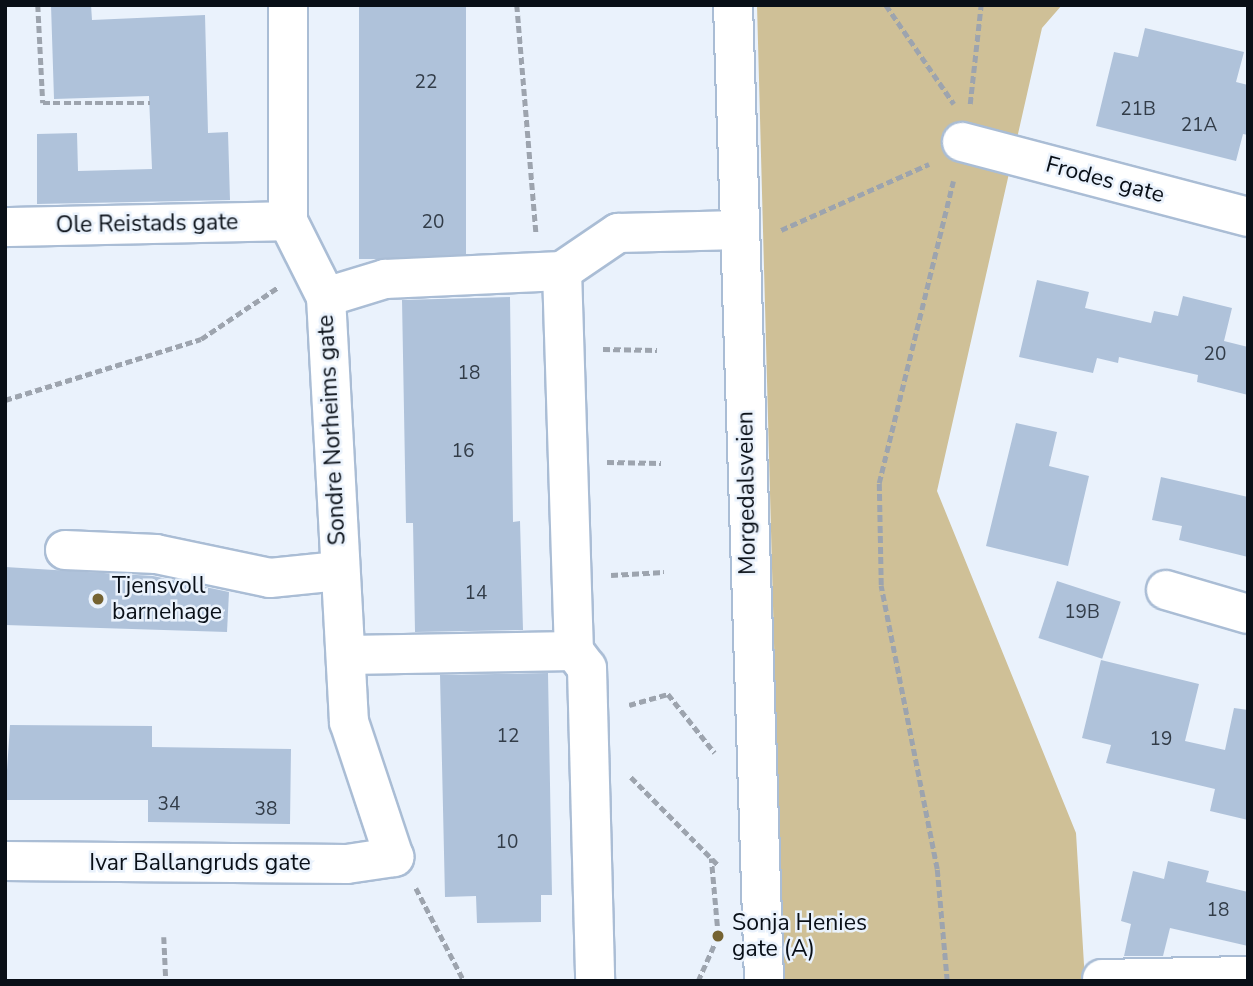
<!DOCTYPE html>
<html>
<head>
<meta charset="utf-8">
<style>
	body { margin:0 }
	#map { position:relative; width:1253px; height:986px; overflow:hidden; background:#eaf2fc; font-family:"Nunito Sans",sans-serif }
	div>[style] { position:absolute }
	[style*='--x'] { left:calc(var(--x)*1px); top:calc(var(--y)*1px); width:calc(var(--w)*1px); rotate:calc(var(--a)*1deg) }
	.green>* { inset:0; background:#cfc097 }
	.building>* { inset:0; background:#afc2da; transform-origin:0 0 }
	.path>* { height:4.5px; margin-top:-2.25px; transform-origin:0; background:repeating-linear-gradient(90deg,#9da4ae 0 7px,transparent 0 10.5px) }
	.roads { filter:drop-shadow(2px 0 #aabdd5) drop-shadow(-2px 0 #aabdd5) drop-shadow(0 2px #aabdd5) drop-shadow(0 -2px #aabdd5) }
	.minor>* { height:38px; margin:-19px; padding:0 19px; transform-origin:19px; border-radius:19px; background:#fff }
	.dots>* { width:19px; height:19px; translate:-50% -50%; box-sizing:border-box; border:4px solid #eaf2fc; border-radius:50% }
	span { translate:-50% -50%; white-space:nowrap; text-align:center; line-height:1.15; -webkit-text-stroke:5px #eaf2fc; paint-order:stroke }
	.number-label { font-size:19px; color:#323c48 }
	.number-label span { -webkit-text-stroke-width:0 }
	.street-label { font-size:23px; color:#090f17 }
	.poi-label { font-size:23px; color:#090f17 }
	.left { translate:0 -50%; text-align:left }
	.frame { position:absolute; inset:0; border:7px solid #090f17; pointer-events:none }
</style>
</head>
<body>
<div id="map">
	<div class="green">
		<i style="clip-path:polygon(757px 5px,1062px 5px,1042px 28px,937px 491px,1076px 833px,1085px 981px,783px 981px)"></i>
	</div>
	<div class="building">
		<i style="clip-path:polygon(51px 5px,91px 5px,92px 20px,205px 15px,208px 133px,228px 132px,230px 200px,37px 204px,37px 134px,77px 133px,78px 171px,152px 169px,149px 96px,54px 99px)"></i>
		<i style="left:359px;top:5px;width:107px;height:254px"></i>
		<i style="clip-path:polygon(1145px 28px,1244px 52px,1236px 82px,1248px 85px,1248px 135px,1243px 134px,1236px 161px,1096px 126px,1114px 52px,1138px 57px)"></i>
		<i style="clip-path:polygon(1037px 280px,1089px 292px,1085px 308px,1151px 323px,1154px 311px,1178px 316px,1183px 296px,1232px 308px,1224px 341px,1248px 347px,1248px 395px,1197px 382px,1198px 375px,1119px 357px,1118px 363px,1097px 358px,1093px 373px,1019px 357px)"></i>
		<i style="clip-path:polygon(510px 297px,513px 522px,520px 521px,523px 630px,415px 632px,413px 523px,406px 523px,402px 300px)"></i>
		<i style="clip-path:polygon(1016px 423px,1057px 432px,1049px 466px,1089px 476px,1068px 566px,986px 546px)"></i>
		<i style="clip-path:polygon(1161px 477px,1248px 497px,1248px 557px,1179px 540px,1182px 526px,1152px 520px)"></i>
		<i style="clip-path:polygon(5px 567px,153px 576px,229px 592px,227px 632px,5px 625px)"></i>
		<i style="left:1057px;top:581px;width:67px;height:60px;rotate:18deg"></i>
		<i style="clip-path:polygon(1101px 660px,1199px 684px,1185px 741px,1225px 750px,1234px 708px,1248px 710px,1248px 820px,1210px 811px,1215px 789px,1106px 763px,1111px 745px,1082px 738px)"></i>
		<i style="clip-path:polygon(548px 673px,552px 895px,541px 895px,541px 922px,477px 923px,476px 896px,445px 897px,440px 675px)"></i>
		<i style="clip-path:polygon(10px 725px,152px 726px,152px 747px,291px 749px,290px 824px,148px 822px,148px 800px,5px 800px)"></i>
		<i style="clip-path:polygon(1168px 861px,1209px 871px,1206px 882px,1248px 892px,1248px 946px,1170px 928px,1163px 956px,1124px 956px,1131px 924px,1121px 921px,1133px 871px,1164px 879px)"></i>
	</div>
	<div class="path">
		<i style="--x:38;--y:5;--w:98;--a:87.1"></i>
		<i style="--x:43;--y:103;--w:107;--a:0"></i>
		<i style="--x:517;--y:5;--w:229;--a:85.2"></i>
		<i style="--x:886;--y:5;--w:120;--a:55.5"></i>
		<i style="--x:970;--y:104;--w:100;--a:-83.7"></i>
		<i style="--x:781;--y:230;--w:162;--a:-24"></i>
		<i style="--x:603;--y:349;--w:54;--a:1.1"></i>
		<i style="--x:5;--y:400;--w:205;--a:-17.3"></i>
		<i style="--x:201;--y:339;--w:92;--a:-33.9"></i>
		<i style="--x:607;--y:462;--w:54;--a:1.1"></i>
		<i style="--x:611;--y:575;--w:53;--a:-3.2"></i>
		<i style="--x:629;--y:705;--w:41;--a:-15.8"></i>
		<i style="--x:668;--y:694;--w:75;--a:51.5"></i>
		<i style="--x:631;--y:777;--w:124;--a:45.3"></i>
		<i style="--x:416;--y:888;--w:105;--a:62.7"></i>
		<i style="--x:164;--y:937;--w:44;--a:87.4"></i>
		<i style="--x:698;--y:981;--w:49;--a:-66"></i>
		<i style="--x:718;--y:936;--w:78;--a:-95.1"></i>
		<i style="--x:947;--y:981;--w:112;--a:-95.1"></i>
		<i style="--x:937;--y:869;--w:289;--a:-101.2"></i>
		<i style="--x:881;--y:585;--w:102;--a:-91.1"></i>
		<i style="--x:879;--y:483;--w:311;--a:-76.2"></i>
	</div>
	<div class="roads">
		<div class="minor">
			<i style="--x:733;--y:5;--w:976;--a:88.18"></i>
			<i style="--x:962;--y:142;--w:296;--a:14.7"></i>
			<i style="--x:5;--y:227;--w:283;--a:-1.2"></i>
			<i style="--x:562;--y:271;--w:68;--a:-34.2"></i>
			<i style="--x:618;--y:233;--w:122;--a:-1.4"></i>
			<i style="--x:326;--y:297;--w:62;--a:-17"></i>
			<i style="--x:385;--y:279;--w:177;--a:-2.6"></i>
			<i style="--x:562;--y:271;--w:380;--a:88.2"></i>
			<i style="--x:65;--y:550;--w:91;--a:2.5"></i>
			<i style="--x:156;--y:554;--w:116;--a:11.9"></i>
			<i style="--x:270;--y:578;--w:69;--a:-5.8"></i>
			<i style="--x:1166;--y:590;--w:85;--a:16.3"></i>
			<i style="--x:347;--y:655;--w:227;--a:-1"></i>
			<i style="--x:574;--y:651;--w:21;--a:53"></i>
			<i style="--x:587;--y:668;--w:313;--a:88.5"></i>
			<i style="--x:5;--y:861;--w:342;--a:0.5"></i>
			<i style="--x:347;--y:864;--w:48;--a:-8.5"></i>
			<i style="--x:394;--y:857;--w:142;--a:-108.4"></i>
			<i style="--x:349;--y:722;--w:426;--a:-93.1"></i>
			<i style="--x:326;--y:297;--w:85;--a:-116.6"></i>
			<i style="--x:288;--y:221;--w:216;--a:-90"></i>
			<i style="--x:1102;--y:979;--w:146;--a:-1.2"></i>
		</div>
	</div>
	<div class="dots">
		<i style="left:98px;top:599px;background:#756332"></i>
		<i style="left:718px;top:936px;background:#756332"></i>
	</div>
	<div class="number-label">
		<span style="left:426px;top:83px">22</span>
		<span style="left:1138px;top:110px">21B</span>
		<span style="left:1199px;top:126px">21A</span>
		<span style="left:433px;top:223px">20</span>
		<span style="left:1215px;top:355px">20</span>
		<span style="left:469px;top:374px">18</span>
		<span style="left:463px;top:452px">16</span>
		<span style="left:476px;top:594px">14</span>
		<span style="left:1082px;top:613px">19B</span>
		<span style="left:508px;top:737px">12</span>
		<span style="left:1161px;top:740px">19</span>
		<span style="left:169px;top:805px">34</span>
		<span style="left:266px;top:810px">38</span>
		<span style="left:507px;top:843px">10</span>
		<span style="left:1218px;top:911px">18</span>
	</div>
	<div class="street-label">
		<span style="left:1105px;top:180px;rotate:15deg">Frodes gate</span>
		<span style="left:147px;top:224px;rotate:-1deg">Ole Reistads gate</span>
		<span style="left:332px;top:430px;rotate:-93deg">Sondre Norheims gate</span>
		<span style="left:747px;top:493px;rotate:-91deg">Morgedalsveien</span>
		<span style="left:200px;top:863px">Ivar Ballangruds gate</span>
	</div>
	<div class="poi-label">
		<span class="left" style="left:112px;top:599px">Tjensvoll<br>barnehage</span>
		<span class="left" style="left:732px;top:936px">Sonja Henies<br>gate (A)</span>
	</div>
	<div class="frame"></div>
</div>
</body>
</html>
